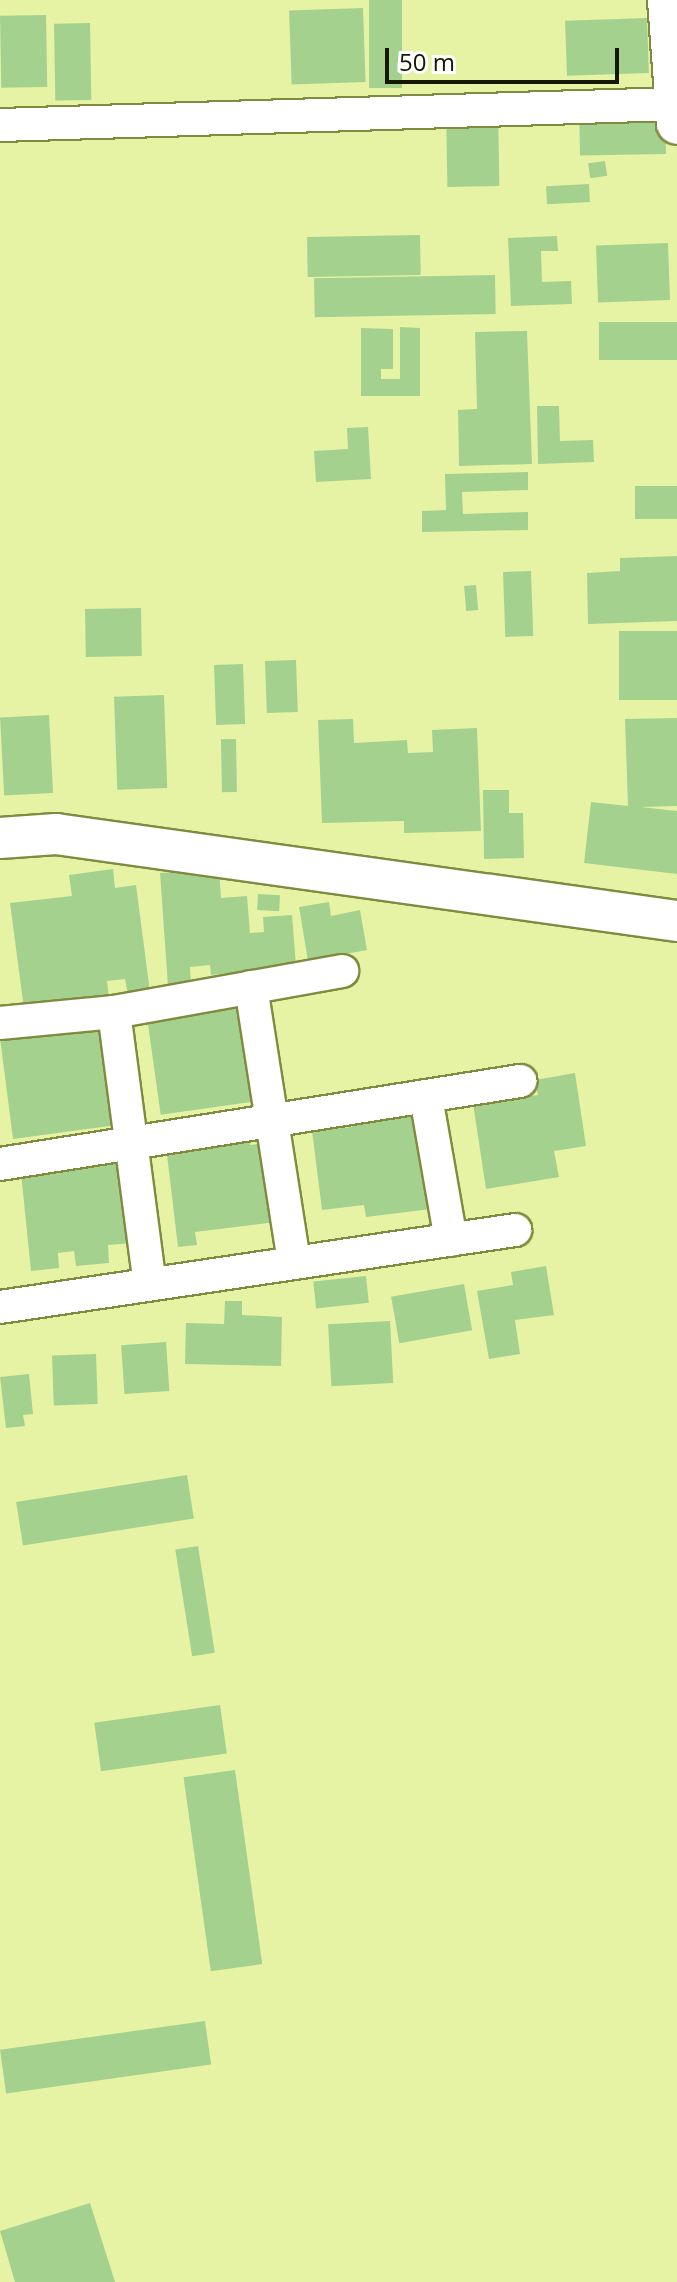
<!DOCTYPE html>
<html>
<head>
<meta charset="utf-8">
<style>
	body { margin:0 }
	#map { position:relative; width:677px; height:2282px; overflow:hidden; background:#e7f3a4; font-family:"Open Sans",sans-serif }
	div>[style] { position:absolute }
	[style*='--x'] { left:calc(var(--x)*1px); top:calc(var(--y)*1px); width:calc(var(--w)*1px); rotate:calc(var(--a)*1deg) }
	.building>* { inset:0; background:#a5d18f; transform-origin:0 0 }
	.roads { filter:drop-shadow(2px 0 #818b3f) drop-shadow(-2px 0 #818b3f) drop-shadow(0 2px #818b3f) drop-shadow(0 -2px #818b3f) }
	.minor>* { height:32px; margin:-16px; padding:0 16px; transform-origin:16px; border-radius:16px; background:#fff }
	.tertiary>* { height:40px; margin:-20px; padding:0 20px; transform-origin:20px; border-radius:20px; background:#fff }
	span { translate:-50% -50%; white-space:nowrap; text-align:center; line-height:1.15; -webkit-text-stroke:6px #fff; paint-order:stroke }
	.scale { position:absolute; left:385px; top:48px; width:234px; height:36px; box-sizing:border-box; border:4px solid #151800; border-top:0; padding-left:10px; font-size:24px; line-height:28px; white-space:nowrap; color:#151800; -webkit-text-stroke:6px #fff; paint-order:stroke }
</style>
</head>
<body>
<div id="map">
	<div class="building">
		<i style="left:369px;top:0;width:33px;height:88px"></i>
		<i style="left:363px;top:8px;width:74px;height:74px;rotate:88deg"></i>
		<i style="left:46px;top:15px;width:72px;height:46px;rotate:89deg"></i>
		<i style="left:647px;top:18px;width:55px;height:82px;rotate:88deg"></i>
		<i style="left:90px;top:23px;width:77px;height:36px;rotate:89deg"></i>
		<i style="left:665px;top:98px;width:56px;height:86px;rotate:89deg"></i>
		<i style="left:498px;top:108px;width:78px;height:52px;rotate:89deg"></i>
		<i style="left:605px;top:161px;width:15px;height:17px;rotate:82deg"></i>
		<i style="left:589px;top:184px;width:18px;height:43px;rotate:87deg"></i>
		<i style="left:420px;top:235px;width:40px;height:113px;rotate:89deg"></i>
		<i style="clip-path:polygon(557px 236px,558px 251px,541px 251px,542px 282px,571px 281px,572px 304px,511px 306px,508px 238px)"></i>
		<i style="left:668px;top:243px;width:57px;height:72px;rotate:88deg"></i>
		<i style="left:495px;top:275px;width:39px;height:181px;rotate:89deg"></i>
		<i style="left:677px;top:322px;width:38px;height:78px;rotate:90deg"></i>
		<i style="clip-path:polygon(400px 327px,420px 328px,420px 396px,361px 396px,361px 328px,393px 329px,393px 369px,381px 369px,381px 379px,400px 379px)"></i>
		<i style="clip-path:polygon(527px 331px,532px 464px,459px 466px,458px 410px,477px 409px,475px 332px)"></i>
		<i style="clip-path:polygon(537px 406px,559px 406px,560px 441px,593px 440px,594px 462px,538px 464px)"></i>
		<i style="clip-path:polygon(368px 427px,371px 479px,316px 482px,314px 451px,348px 449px,347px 428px)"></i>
		<i style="clip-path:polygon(528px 472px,528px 490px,462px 492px,463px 514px,528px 512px,528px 530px,422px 532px,422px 511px,446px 510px,445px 474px)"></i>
		<i style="left:677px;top:486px;width:33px;height:42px;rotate:90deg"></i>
		<i style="clip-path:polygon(677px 556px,677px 621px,588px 624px,587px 573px,620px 571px,620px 558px)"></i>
		<i style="left:531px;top:571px;width:65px;height:28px;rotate:88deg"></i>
		<i style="left:476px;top:585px;width:25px;height:12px;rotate:85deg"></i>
		<i style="left:141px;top:608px;width:48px;height:56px;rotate:89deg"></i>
		<i style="left:677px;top:631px;width:69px;height:58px;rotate:90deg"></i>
		<i style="left:296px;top:660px;width:52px;height:31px;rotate:88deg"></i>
		<i style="left:243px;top:664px;width:60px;height:29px;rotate:88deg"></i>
		<i style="left:164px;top:695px;width:93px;height:50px;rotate:88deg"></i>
		<i style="left:49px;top:715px;width:78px;height:49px;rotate:87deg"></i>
		<i style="clip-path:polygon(677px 718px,677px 806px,641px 807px,677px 811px,677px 874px,584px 863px,591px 802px,628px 806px,625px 719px)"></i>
		<i style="clip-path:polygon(353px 719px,354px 743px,407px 740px,408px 753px,433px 752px,432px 730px,477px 728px,481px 831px,404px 833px,404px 821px,322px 823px,318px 720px)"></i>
		<i style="left:236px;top:739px;width:53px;height:15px;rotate:89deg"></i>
		<i style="clip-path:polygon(483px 790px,509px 790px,509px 813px,523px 813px,524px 858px,484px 859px)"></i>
		<i style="clip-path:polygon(113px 869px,115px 888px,136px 885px,150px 992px,128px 995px,125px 979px,107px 981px,109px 998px,24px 1009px,10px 903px,72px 896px,69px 875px)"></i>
		<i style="clip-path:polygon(219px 869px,221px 898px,247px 896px,250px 933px,264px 932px,263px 917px,292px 915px,296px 966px,211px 975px,210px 965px,190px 967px,191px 984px,168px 986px,160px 873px)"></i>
		<i style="left:258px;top:894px;width:22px;height:16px;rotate:3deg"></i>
		<i style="clip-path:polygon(329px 902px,331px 916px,360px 910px,367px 950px,308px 961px,299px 907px)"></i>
		<i style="left:258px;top:995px;width:105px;height:113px;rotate:82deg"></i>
		<i style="clip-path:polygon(120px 1022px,117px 1125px,13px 1139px,0 1038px)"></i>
		<i style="clip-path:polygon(575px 1073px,586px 1146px,554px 1151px,559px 1177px,486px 1189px,471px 1090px,508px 1084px,510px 1099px,538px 1095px,535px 1080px)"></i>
		<i style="clip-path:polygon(433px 1100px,447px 1207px,366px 1217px,364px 1205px,322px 1210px,310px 1115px,331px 1113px,333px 1129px,352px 1127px,350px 1110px)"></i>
		<i style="clip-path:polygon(247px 1128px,250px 1145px,268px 1143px,276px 1222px,195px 1232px,197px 1245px,178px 1247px,165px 1138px)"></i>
		<i style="clip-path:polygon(119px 1153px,144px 1242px,108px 1245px,109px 1263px,76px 1266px,74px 1251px,58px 1253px,59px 1268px,31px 1271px,20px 1163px)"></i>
		<i style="clip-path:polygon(546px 1266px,554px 1315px,515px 1320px,520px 1354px,489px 1359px,477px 1291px,513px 1285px,511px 1272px)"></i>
		<i style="left:366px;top:1276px;width:27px;height:53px;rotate:84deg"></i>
		<i style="left:464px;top:1284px;width:47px;height:74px;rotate:80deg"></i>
		<i style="clip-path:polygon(225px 1301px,242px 1301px,242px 1315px,282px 1317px,281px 1366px,185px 1364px,186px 1323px,224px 1324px)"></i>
		<i style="left:390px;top:1321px;width:62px;height:62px;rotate:87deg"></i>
		<i style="left:166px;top:1342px;width:49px;height:45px;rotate:86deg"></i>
		<i style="left:96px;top:1354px;width:50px;height:44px;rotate:88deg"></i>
		<i style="clip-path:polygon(29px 1374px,33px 1414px,23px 1415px,25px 1426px,6px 1428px,0 1377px)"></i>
		<i style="left:187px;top:1475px;width:44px;height:173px;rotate:81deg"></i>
		<i style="left:198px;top:1546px;width:108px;height:23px;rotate:81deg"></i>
		<i style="left:220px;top:1705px;width:49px;height:127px;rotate:82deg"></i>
		<i style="left:235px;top:1770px;width:196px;height:52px;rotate:82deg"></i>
		<i style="left:205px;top:2021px;width:44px;height:207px;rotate:82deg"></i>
		<i style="clip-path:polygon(90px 2203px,115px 2282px,15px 2282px,0 2231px)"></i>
	</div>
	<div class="roads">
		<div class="minor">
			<i style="--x:0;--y:125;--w:676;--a:-1.78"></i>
			<i style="--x:251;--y:987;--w:279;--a:81.1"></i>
			<i style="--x:114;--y:1012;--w:274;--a:82.5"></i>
			<i style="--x:0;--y:1023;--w:115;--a:-5.5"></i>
			<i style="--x:114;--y:1012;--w:232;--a:-10.2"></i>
			<i style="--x:426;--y:1097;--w:145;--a:80.1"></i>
			<i style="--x:0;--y:1164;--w:527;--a:-9.07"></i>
			<i style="--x:0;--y:1307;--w:521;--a:-8.5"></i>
		</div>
		<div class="tertiary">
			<i style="--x:668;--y:0;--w:124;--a:85.8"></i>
			<i style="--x:0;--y:838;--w:56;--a:-4.1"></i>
			<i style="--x:56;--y:834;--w:627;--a:7.98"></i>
		</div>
	</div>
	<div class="scale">50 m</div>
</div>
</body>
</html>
